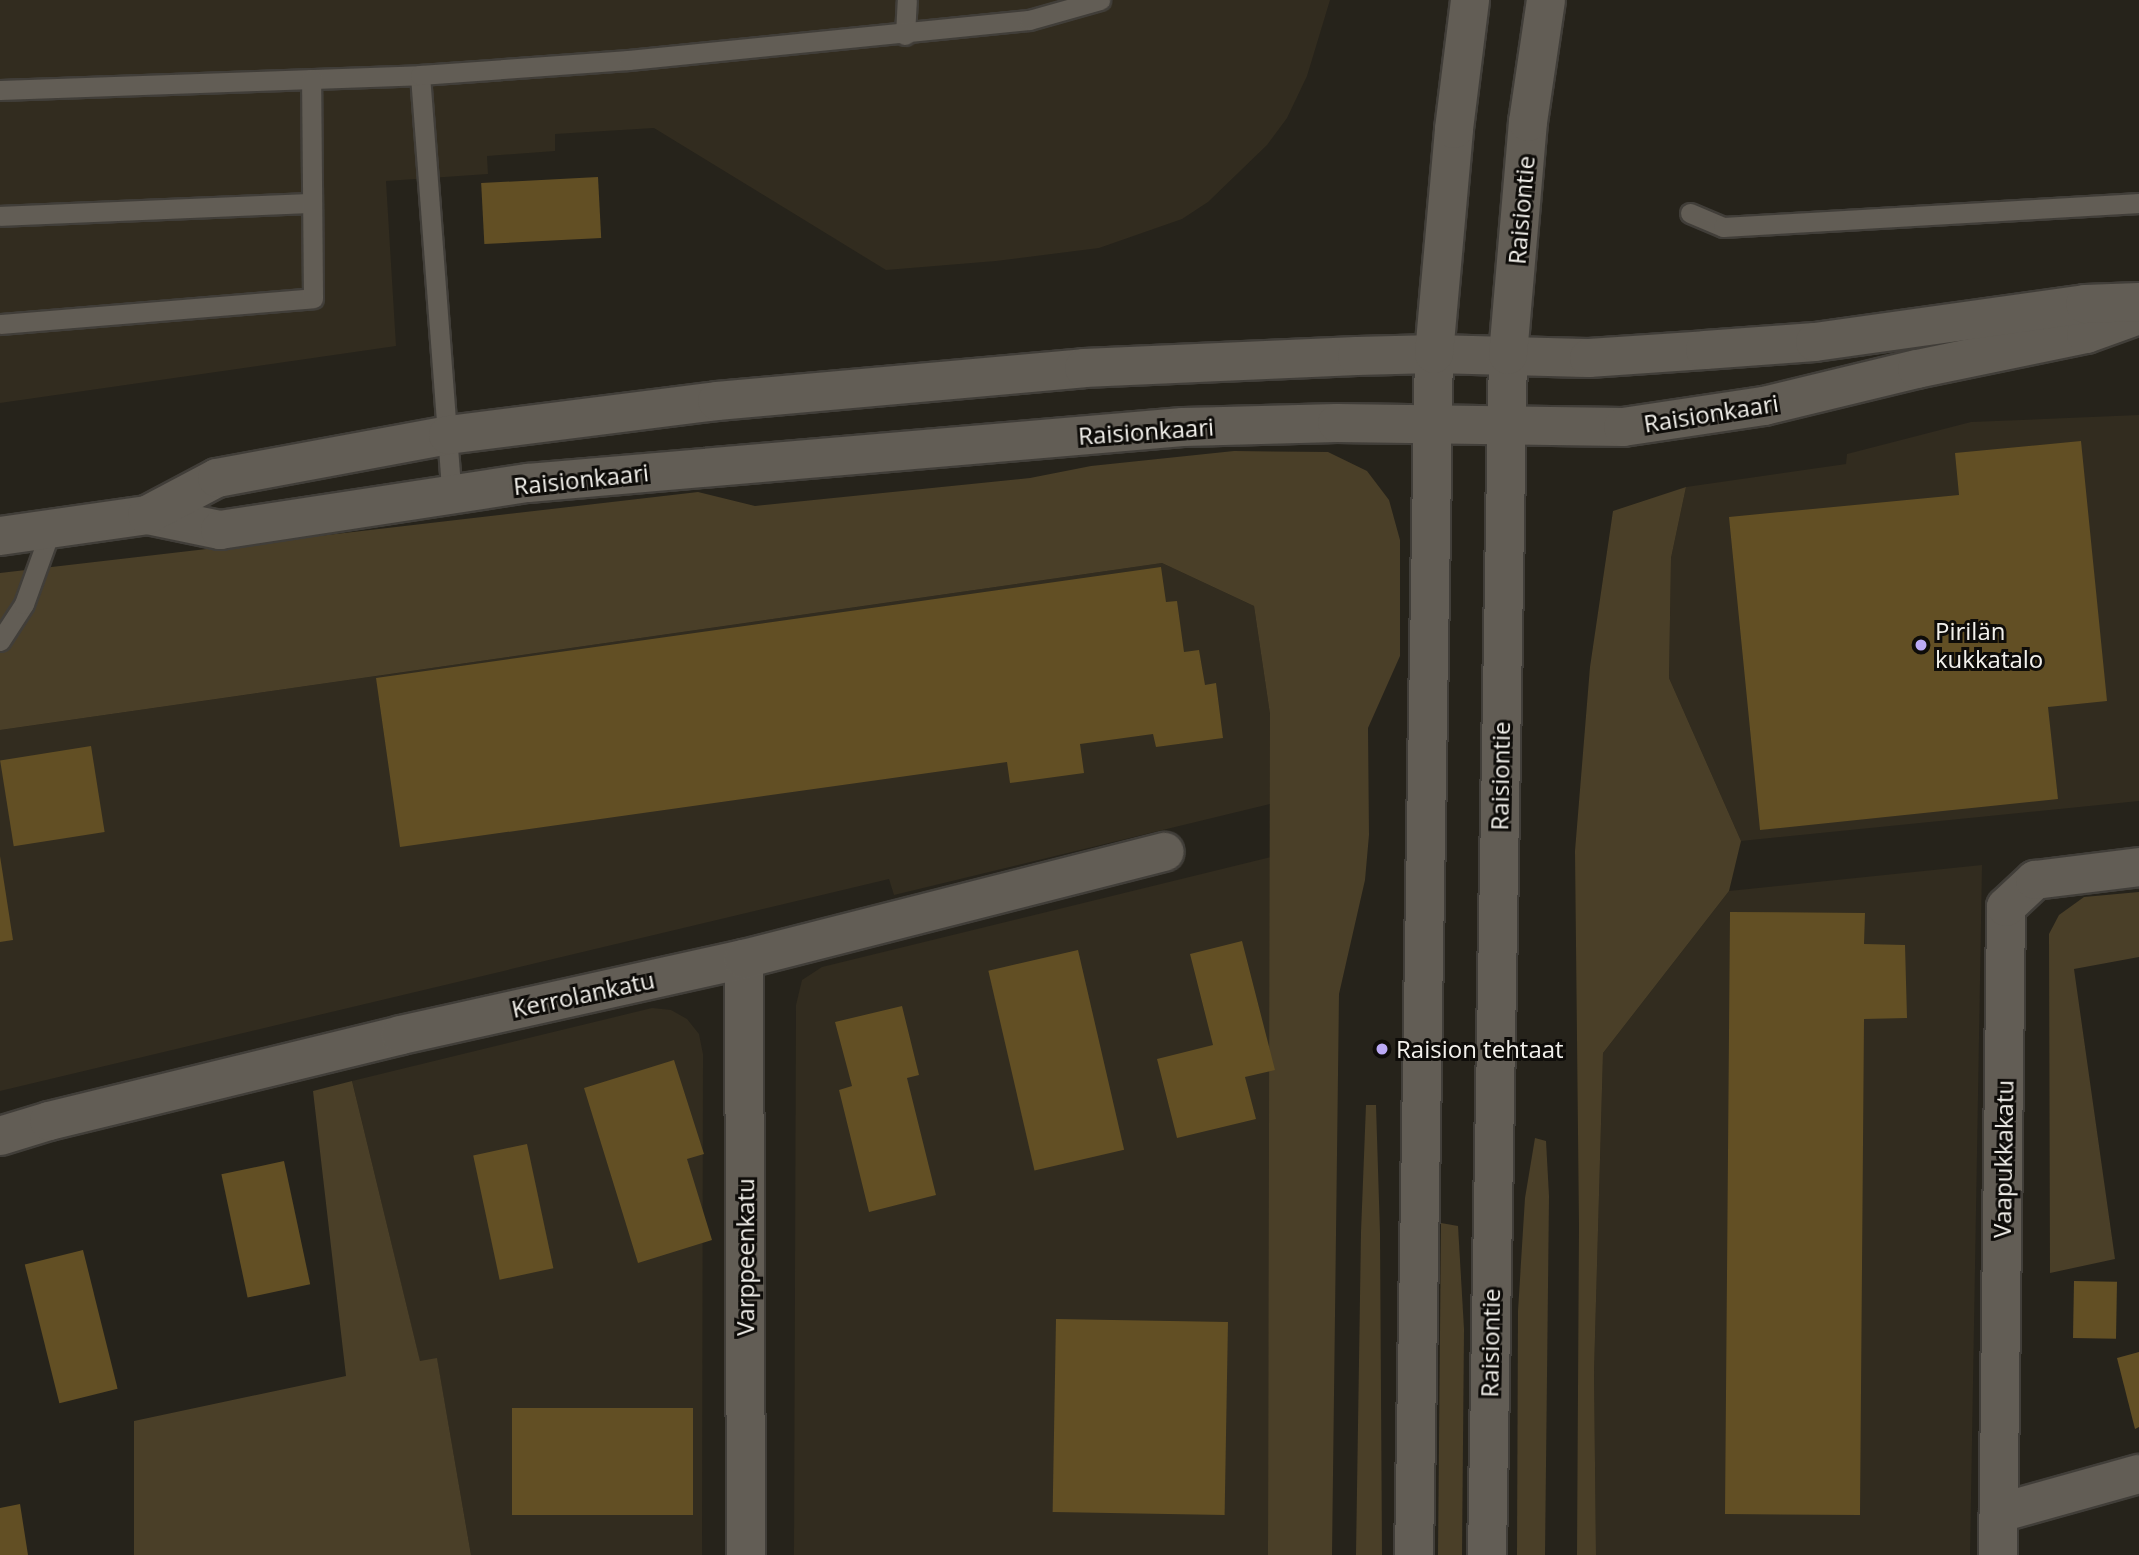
<!DOCTYPE html>
<html>
<head>
<meta charset="utf-8">
<style>
	body { margin:0 }
	#map { position:relative; width:2139px; height:1555px; overflow:hidden; background:#26231b; font-family:"Open Sans",sans-serif }
	div>[style] { position:absolute }
	[style*='--x'] { left:calc(var(--x)*1px); top:calc(var(--y)*1px); width:calc(var(--w)*1px); rotate:calc(var(--a)*1deg) }
	.built>* { inset:0; background:#322c1f }
	.green>* { inset:0; background:#4a3f28 }
	.building>* { inset:0; background:#624f24; transform-origin:0 0 }
	.roads { filter:drop-shadow(2px 0 #413e39) drop-shadow(-2px 0 #413e39) drop-shadow(0 2px #413e39) drop-shadow(0 -2px #413e39) }
	.service>* { height:19px; margin:-9.5px; padding:0 9.5px; transform-origin:9.5px; border-radius:9.5px; background:#625d55 }
	.minor>* { height:38px; margin:-19px; padding:0 19px; transform-origin:19px; border-radius:19px; background:#625d55 }
	.secondary>* { height:38px; margin:-19px; padding:0 19px; transform-origin:19px; border-radius:19px; background:#625d55 }
	.dots>* { width:19px; height:19px; translate:-50% -50%; box-sizing:border-box; border:4px solid #0e0c09; border-radius:50% }
	span { translate:-50% -50%; white-space:nowrap; text-align:center; line-height:1.15; -webkit-text-stroke:6px #0e0c09; paint-order:stroke }
	.street-label { font-size:24px; color:#f3f1ec }
	.poi-label { font-size:24px; color:#f3f1ec }
	.left { translate:0 -50%; text-align:left }
</style>
</head>
<body>
<div id="map">
	<div class="built">
		<i style="clip-path:polygon(0 0,1330px 0,1307px 76px,1287px 118px,1267px 145px,1208px 202px,1182px 219px,1099px 248px,996px 261px,886px 270px,654px 128px,555px 134px,555px 151px,487px 156px,488px 174px,386px 181px,396px 346px,0 403px)"></i>
		<i style="clip-path:polygon(2139px 415px,2139px 801px,1741px 841px,1669px 678px,1671px 558px,1686px 487px,1846px 464px,1847px 454px,1971px 422px)"></i>
		<i style="clip-path:polygon(1162px 563px,1254px 606px,1270px 714px,1270px 804px,894px 895px,889px 879px,0 1091px,0 730px)"></i>
		<i style="clip-path:polygon(1271px 857px,1268px 1555px,794px 1555px,796px 1005px,802px 980px,822px 967px)"></i>
		<i style="clip-path:polygon(1982px 865px,1970px 1555px,1596px 1555px,1594px 1372px,1603px 1053px,1729px 891px)"></i>
		<i style="clip-path:polygon(652px 1008px,671px 1010px,687px 1019px,699px 1034px,703px 1054px,702px 1555px,471px 1555px,437px 1359px,420px 1362px,352px 1081px)"></i>
	</div>
	<div class="green">
		<i style="clip-path:polygon(1234px 451px,1328px 452px,1367px 471px,1389px 500px,1400px 540px,1400px 656px,1368px 728px,1369px 835px,1365px 880px,1339px 994px,1332px 1555px,1268px 1555px,1270px 714px,1254px 606px,1162px 563px,0 730px,0 573px,698px 492px,755px 506px,1030px 478px,1091px 466px)"></i>
		<i style="clip-path:polygon(1686px 487px,1671px 558px,1669px 678px,1741px 841px,1729px 891px,1603px 1053px,1594px 1372px,1596px 1555px,1577px 1555px,1579px 1226px,1575px 851px,1590px 667px,1613px 511px)"></i>
		<i style="clip-path:polygon(2139px 892px,2139px 957px,2074px 969px,2115px 1259px,2050px 1273px,2049px 934px,2059px 915px,2084px 897px)"></i>
		<i style="clip-path:polygon(352px 1081px,420px 1361px,437px 1358px,471px 1555px,134px 1555px,134px 1421px,346px 1376px,313px 1091px)"></i>
		<i style="clip-path:polygon(1366px 1105px,1376px 1105px,1380px 1234px,1382px 1555px,1356px 1555px,1361px 1232px)"></i>
		<i style="clip-path:polygon(1535px 1138px,1546px 1141px,1549px 1196px,1545px 1555px,1517px 1555px,1518px 1311px,1525px 1198px)"></i>
		<i style="clip-path:polygon(1441px 1223px,1458px 1226px,1464px 1329px,1462px 1555px,1438px 1555px)"></i>
	</div>
	<div class="building">
		<i style="left:598px;top:177px;width:61px;height:117px;rotate:87deg"></i>
		<i style="clip-path:polygon(2081px 441px,2107px 701px,2048px 707px,2058px 799px,1760px 830px,1729px 517px,1959px 495px,1955px 453px)"></i>
		<i style="clip-path:polygon(1161px 567px,1166px 602px,1177px 601px,1184px 652px,1199px 650px,1205px 685px,1216px 683px,1223px 738px,1156px 747px,1153px 734px,1080px 744px,1084px 773px,1010px 783px,1007px 762px,400px 847px,376px 678px)"></i>
		<i style="left:91px;top:746px;width:87px;height:92px;rotate:81deg"></i>
		<i style="clip-path:polygon(0 856px,13px 940px,0 942px)"></i>
		<i style="clip-path:polygon(1730px 912px,1865px 913px,1864px 944px,1905px 945px,1907px 1018px,1864px 1019px,1860px 1515px,1725px 1514px)"></i>
		<i style="clip-path:polygon(1242px 941px,1275px 1070px,1245px 1077px,1256px 1119px,1177px 1138px,1157px 1059px,1213px 1045px,1190px 954px)"></i>
		<i style="left:1078px;top:950px;width:205px;height:92px;rotate:77deg"></i>
		<i style="clip-path:polygon(902px 1006px,919px 1075px,907px 1078px,936px 1195px,869px 1212px,839px 1090px,852px 1086px,835px 1022px)"></i>
		<i style="clip-path:polygon(674px 1060px,704px 1154px,687px 1159px,712px 1240px,638px 1263px,584px 1088px)"></i>
		<i style="left:527px;top:1144px;width:127px;height:55px;rotate:78deg"></i>
		<i style="left:284px;top:1161px;width:126px;height:64px;rotate:78deg"></i>
		<i style="left:83px;top:1250px;width:143px;height:60px;rotate:76deg"></i>
		<i style="left:2074px;top:1281px;width:43px;height:57px;rotate:1deg"></i>
		<i style="left:1056px;top:1319px;width:172px;height:193px;rotate:1deg"></i>
		<i style="clip-path:polygon(2139px 1352px,2139px 1427px,2135px 1429px,2117px 1358px)"></i>
		<i style="left:693px;top:1408px;width:107px;height:181px;rotate:90deg"></i>
		<i style="clip-path:polygon(20px 1504px,28px 1555px,0 1555px,0 1508px)"></i>
	</div>
	<div class="roads">
		<div class="service">
			<i style="--x:905;--y:35;--w:35;--a:-87"></i>
			<i style="--x:420;--y:75;--w:423;--a:85.7"></i>
			<i style="--x:0;--y:90;--w:420;--a:-2"></i>
			<i style="--x:420;--y:75;--w:209;--a:-4.1"></i>
			<i style="--x:628;--y:60;--w:403;--a:-5.7"></i>
			<i style="--x:1029;--y:20;--w:74;--a:-15.7"></i>
			<i style="--x:1690;--y:213;--w:36;--a:23"></i>
			<i style="--x:1723;--y:227;--w:417;--a:-3.3"></i>
			<i style="--x:0;--y:216;--w:312;--a:-2.4"></i>
			<i style="--x:0;--y:324;--w:314;--a:-4.7"></i>
			<i style="--x:313;--y:298;--w:219;--a:-90.5"></i>
			<i style="--x:0;--y:641;--w:44;--a:-57"></i>
			<i style="--x:24;--y:604;--w:80;--a:-70.2"></i>
		</div>
		<div class="minor">
			<i style="--x:744;--y:959;--w:596;--a:89.81"></i>
			<i style="--x:0;--y:1136;--w:51;--a:-17"></i>
			<i style="--x:49;--y:1121;--w:362;--a:-13.7"></i>
			<i style="--x:401;--y:1035;--w:351;--a:-12.5"></i>
			<i style="--x:744;--y:959;--w:434;--a:-14.3"></i>
			<i style="--x:1999;--y:1513;--w:145;--a:-15.6"></i>
			<i style="--x:1998;--y:1555;--w:648;--a:-89.29"></i>
			<i style="--x:2006;--y:907;--w:40;--a:-43"></i>
			<i style="--x:2035;--y:880;--w:105;--a:-7.1"></i>
		</div>
		<div class="secondary">
			<i style="--x:147;--y:515;--w:75;--a:11.6"></i>
			<i style="--x:220;--y:530;--w:312;--a:-8.7"></i>
			<i style="--x:528;--y:483;--w:657;--a:-4.89"></i>
			<i style="--x:1183;--y:427;--w:154;--a:-1.5"></i>
			<i style="--x:1337;--y:423;--w:286;--a:0.8"></i>
			<i style="--x:1623;--y:427;--w:143;--a:-8.5"></i>
			<i style="--x:1764;--y:406;--w:157;--a:-13.6"></i>
			<i style="--x:1917;--y:369;--w:173;--a:-11.7"></i>
			<i style="--x:2086;--y:334;--w:56;--a:-19.7"></i>
			<i style="--x:0;--y:536;--w:148;--a:-8.1"></i>
			<i style="--x:147;--y:515;--w:79;--a:-27.9"></i>
			<i style="--x:217;--y:478;--w:235;--a:-10.5"></i>
			<i style="--x:448;--y:435;--w:271;--a:-7.2"></i>
			<i style="--x:717;--y:401;--w:368;--a:-5.1"></i>
			<i style="--x:1084;--y:368;--w:273;--a:-2.5"></i>
			<i style="--x:1357;--y:356;--w:77;--a:-1.5"></i>
			<i style="--x:1434;--y:354;--w:155;--a:1.5"></i>
			<i style="--x:1589;--y:358;--w:116;--a:-3.9"></i>
			<i style="--x:1705;--y:350;--w:110;--a:-4.2"></i>
			<i style="--x:1815;--y:342;--w:273;--a:-8"></i>
			<i style="--x:2085;--y:304;--w:54;--a:-2.1"></i>
			<i style="--x:1414;--y:1555;--w:1201;--a:-89.05"></i>
			<i style="--x:1434;--y:354;--w:226;--a:-84.9"></i>
			<i style="--x:1454;--y:129;--w:130;--a:-82.9"></i>
			<i style="--x:1487;--y:1555;--w:1200;--a:-89"></i>
			<i style="--x:1508;--y:355;--w:234;--a:-85.1"></i>
			<i style="--x:1528;--y:122;--w:123;--a:-81.6"></i>
		</div>
	</div>
	<div class="dots">
		<i style="left:1921px;top:645px;background:#bbaaf6"></i>
		<i style="left:1382px;top:1049px;background:#bbaaf6"></i>
	</div>
	<div class="street-label">
		<span style="left:1521px;top:210px;rotate:-85deg">Raisiontie</span>
		<span style="left:1711px;top:413px;rotate:-9deg">Raisionkaari</span>
		<span style="left:1146px;top:431px;rotate:-4deg">Raisionkaari</span>
		<span style="left:581px;top:479px;rotate:-6deg">Raisionkaari</span>
		<span style="left:1500px;top:776px;rotate:-89deg">Raisiontie</span>
		<span style="left:583px;top:994px;rotate:-12deg">Kerrolankatu</span>
		<span style="left:2003px;top:1159px;rotate:-89deg">Vaapukkakatu</span>
		<span style="left:745px;top:1257px;rotate:-90deg">Varppeenkatu</span>
		<span style="left:1490px;top:1343px;rotate:-89deg">Raisiontie</span>
	</div>
	<div class="poi-label">
		<span class="left" style="left:1935px;top:645px">Pirilän<br>kukkatalo</span>
		<span class="left" style="left:1396px;top:1049px">Raision tehtaat</span>
	</div>
</div>
</body>
</html>
